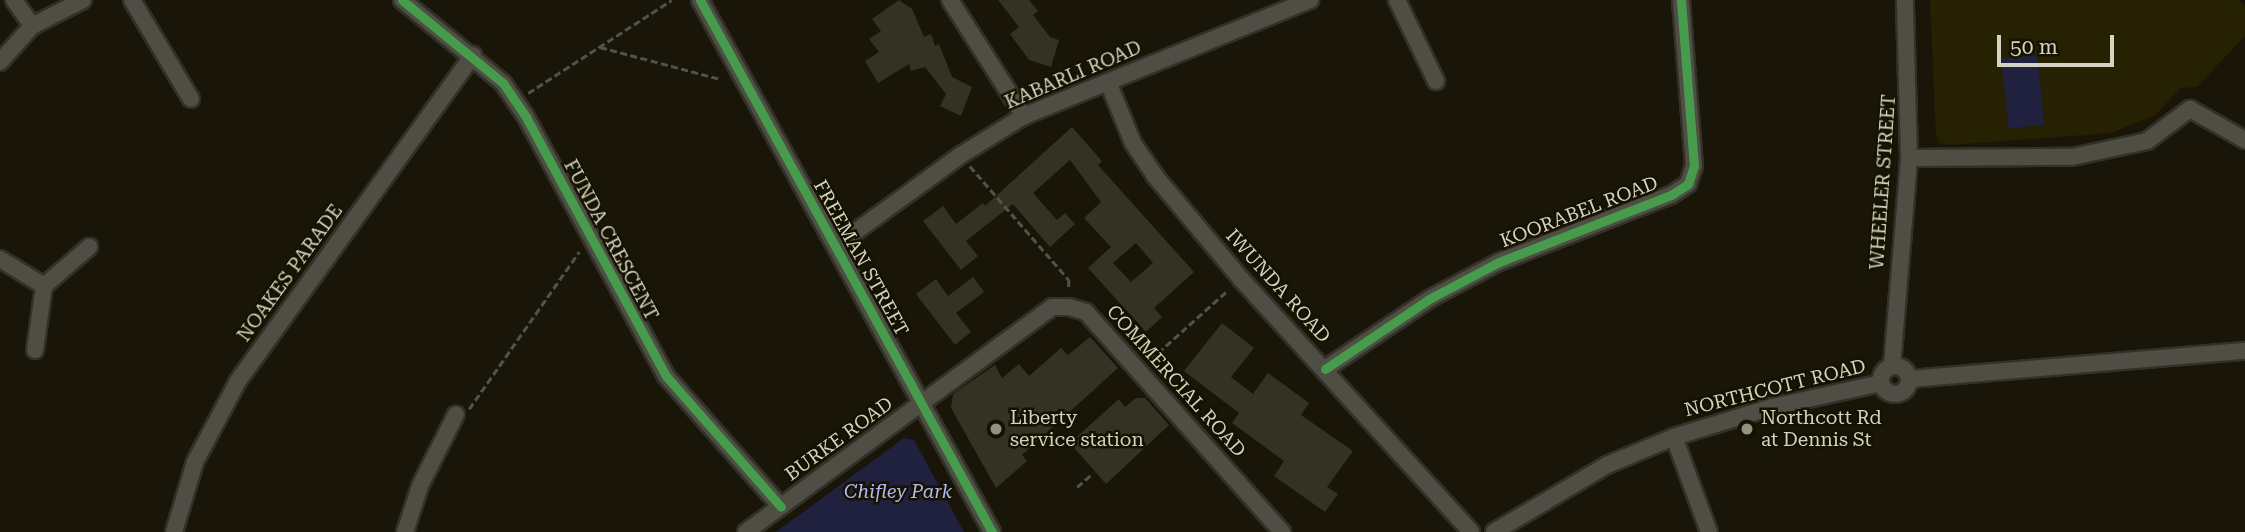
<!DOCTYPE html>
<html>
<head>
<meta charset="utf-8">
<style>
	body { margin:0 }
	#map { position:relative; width:2245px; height:532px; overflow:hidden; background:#191609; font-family:"Roboto Serif",serif }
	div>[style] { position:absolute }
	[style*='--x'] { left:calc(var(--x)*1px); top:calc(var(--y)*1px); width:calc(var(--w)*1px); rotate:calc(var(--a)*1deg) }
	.built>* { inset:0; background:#252102 }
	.green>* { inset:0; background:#20203f; transform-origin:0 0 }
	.building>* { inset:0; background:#343223 }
	.path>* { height:2.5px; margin-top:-1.25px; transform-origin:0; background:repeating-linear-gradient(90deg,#545248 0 7px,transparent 0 10.5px) }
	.roads { filter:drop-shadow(2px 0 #323128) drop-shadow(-2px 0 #323128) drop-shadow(0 2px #323128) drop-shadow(0 -2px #323128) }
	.minor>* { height:16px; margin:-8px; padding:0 8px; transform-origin:8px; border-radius:8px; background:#4f4e44 }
	.minor>.ring { margin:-8px; padding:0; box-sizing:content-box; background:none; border:16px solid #4f4e44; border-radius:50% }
	.cycleway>* { height:9px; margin:-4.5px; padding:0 4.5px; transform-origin:4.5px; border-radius:4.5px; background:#469c4c }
	.dots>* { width:19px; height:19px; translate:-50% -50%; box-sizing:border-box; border:4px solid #161200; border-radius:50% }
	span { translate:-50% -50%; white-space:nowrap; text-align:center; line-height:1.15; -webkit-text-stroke:5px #161200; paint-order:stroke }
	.street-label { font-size:19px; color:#d4d3c3 }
	.poi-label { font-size:19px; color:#d4d3c3 }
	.left { translate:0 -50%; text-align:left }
	.park-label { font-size:19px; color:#b3b8f7; font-style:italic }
	.scale { position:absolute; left:1997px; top:35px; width:117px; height:32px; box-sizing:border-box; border:4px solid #d4d3c3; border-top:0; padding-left:9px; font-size:21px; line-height:24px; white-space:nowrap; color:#d4d3c3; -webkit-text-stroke:5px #161200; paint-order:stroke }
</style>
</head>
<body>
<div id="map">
	<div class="built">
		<i style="clip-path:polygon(1930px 0,2238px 0,2245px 6px,2245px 36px,2197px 87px,2181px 88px,2155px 115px,2111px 133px,1951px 145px,1940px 143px,1936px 135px)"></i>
	</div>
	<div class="green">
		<i style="left:2037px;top:55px;width:70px;height:36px;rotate:84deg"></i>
		<i style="clip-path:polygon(904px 438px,914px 440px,964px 532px,776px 532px)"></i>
	</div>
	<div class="building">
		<i style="clip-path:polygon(899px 0,912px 9px,924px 37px,931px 34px,935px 46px,939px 44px,952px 77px,972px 87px,961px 116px,940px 106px,946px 94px,925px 67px,911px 71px,909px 64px,878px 83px,865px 61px,879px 52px,869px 39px,881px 31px,872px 19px)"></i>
		<i style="clip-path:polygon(998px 0,1029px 0,1038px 11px,1033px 15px,1050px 37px,1059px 40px,1051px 67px,1029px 60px,1010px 34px,1019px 27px)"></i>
		<i style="clip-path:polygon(evenodd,1072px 127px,1102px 161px,1098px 165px,1194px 272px,1154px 308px,1162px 317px,1146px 332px,1088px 268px,1111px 247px,1084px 218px,1101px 202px,1070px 160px,1033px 193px,1057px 220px,1065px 213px,1075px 224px,1050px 247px,1013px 204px,966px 241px,978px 256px,961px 270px,923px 221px,943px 206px,956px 224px,983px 203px,985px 206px,1072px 127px,1136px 243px,1153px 263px,1131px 282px,1113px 263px,1136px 243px)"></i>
		<i style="clip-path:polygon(973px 277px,984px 292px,956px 313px,971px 332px,955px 345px,916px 294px,936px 279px,948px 296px)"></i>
		<i style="clip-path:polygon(1222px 323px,1254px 348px,1231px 377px,1253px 394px,1268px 373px,1309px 403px,1301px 415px,1353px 451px,1327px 487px,1338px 494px,1325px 512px,1274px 476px,1284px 461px,1232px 423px,1239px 413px,1184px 371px)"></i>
		<i style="clip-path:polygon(1090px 337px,1118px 368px,1022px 455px,1027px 461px,996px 488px,951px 408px,953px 394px,995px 365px,1002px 378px,1019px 364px,1029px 376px,1061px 348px,1068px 355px)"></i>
		<i style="clip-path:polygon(1136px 398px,1145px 398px,1169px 425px,1106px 484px,1070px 443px,1119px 399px,1125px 407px)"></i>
	</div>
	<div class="path">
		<i style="--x:600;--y:47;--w:124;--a:14.9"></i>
		<i style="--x:528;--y:93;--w:171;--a:-32.9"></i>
		<i style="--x:970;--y:166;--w:151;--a:49"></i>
		<i style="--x:1069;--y:280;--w:10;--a:90"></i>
		<i style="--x:1150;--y:360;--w:105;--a:-41.9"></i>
		<i style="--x:469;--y:409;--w:192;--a:-55"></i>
		<i style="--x:1077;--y:487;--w:21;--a:-41"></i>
	</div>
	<div class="roads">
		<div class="minor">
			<i style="--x:14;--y:0;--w:32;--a:55"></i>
			<i style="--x:132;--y:0;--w:115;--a:59.2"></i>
			<i style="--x:402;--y:0;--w:131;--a:39.4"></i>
			<i style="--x:503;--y:83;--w:41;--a:55.9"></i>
			<i style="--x:526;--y:117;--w:294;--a:61.6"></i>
			<i style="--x:666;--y:376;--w:174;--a:48.7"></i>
			<i style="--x:700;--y:0;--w:607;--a:61.24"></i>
			<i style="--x:950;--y:0;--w:138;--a:57.5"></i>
			<i style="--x:1397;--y:0;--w:90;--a:64.3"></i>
			<i style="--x:0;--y:62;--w:48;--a:-48.4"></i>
			<i style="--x:32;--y:26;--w:57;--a:-27"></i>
			<i style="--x:1108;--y:82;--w:66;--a:67.7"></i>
			<i style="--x:1133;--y:143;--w:40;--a:56"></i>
			<i style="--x:1155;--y:176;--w:134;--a:50.1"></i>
			<i style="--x:1241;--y:279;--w:342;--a:47.7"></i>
			<i style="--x:1909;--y:158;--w:163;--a:-0.4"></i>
			<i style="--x:2072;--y:157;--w:77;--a:-12"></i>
			<i style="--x:2147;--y:141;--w:54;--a:-36.7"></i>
			<i style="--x:2190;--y:109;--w:63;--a:29.4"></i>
			<i style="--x:836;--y:246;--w:155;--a:-36.1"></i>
			<i style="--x:961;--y:155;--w:74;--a:-31.8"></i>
			<i style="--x:1024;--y:116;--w:309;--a:-22.1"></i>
			<i style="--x:0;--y:259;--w:52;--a:31.5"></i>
			<i style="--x:35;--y:350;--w:65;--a:-82"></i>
			<i style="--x:44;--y:286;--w:60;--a:-40.9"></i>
			<i style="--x:1892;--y:366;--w:209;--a:-85.3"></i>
			<i style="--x:1909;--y:158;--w:158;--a:-91.5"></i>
			<i class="ring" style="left:1881px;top:366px;width:12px;height:12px"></i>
			<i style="--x:1325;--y:369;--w:125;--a:-33.9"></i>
			<i style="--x:1429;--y:299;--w:79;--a:-27.9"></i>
			<i style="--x:1499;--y:262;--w:185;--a:-21.3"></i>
			<i style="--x:1671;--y:195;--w:20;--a:-33"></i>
			<i style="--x:1688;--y:184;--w:19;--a:-72"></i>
			<i style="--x:1694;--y:166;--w:167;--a:-94.5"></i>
			<i style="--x:1909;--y:379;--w:337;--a:-4.8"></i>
			<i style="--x:1674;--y:437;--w:101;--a:69.8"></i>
			<i style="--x:174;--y:532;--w:73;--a:-73.3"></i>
			<i style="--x:195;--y:462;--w:92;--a:-62"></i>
			<i style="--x:238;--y:381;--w:402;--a:-54.2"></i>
			<i style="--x:405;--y:532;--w:48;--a:-71.9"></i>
			<i style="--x:420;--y:486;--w:80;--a:-63.4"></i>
			<i style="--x:746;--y:532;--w:380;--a:-36.3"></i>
			<i style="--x:1052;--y:307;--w:17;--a:0"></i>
			<i style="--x:1069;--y:307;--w:18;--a:16"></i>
			<i style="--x:1086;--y:312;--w:295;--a:48.3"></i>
			<i style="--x:1494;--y:532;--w:131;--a:-30.7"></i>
			<i style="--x:1607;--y:465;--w:73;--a:-22.7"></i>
			<i style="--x:1674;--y:437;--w:102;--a:-17"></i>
			<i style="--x:1772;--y:407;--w:112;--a:-12.4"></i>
		</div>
	</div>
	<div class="cycleway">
		<i style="--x:402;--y:0;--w:131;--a:39.4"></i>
		<i style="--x:503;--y:83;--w:41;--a:55.9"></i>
		<i style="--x:526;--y:117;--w:294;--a:61.6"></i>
		<i style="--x:666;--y:376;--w:174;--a:48.7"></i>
		<i style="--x:700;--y:0;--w:607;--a:61.24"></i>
		<i style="--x:1325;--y:369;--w:125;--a:-33.9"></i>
		<i style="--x:1429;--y:299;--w:79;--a:-27.9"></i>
		<i style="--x:1499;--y:262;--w:185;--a:-21.3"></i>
		<i style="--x:1671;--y:195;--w:20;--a:-33"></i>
		<i style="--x:1688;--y:184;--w:19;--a:-72"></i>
		<i style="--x:1694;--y:166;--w:167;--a:-94.5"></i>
	</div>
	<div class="dots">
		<i style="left:996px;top:429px;background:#939182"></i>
		<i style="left:1747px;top:429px;background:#939182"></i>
	</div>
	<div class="street-label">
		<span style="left:1073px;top:75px;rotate:-23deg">KABARLI ROAD</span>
		<span style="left:1883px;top:182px;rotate:-86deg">WHEELER STREET</span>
		<span style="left:1579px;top:212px;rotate:-21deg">KOORABEL ROAD</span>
		<span style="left:611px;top:240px;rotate:62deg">FUNDA CRESCENT</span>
		<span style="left:861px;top:258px;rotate:61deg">FREEMAN STREET</span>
		<span style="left:290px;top:273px;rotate:-54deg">NOAKES PARADE</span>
		<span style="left:1278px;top:286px;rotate:48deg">IWUNDA ROAD</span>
		<span style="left:1176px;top:381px;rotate:48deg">COMMERCIAL ROAD</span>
		<span style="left:1775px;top:388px;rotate:-14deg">NORTHCOTT ROAD</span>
		<span style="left:839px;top:439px;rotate:-36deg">BURKE ROAD</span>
	</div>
	<div class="poi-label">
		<span class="left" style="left:1010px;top:429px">Liberty<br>service station</span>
		<span class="left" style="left:1761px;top:429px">Northcott Rd<br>at Dennis St</span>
	</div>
	<div class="park-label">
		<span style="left:898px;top:492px">Chifley Park</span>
	</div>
	<div class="scale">50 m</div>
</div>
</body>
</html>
